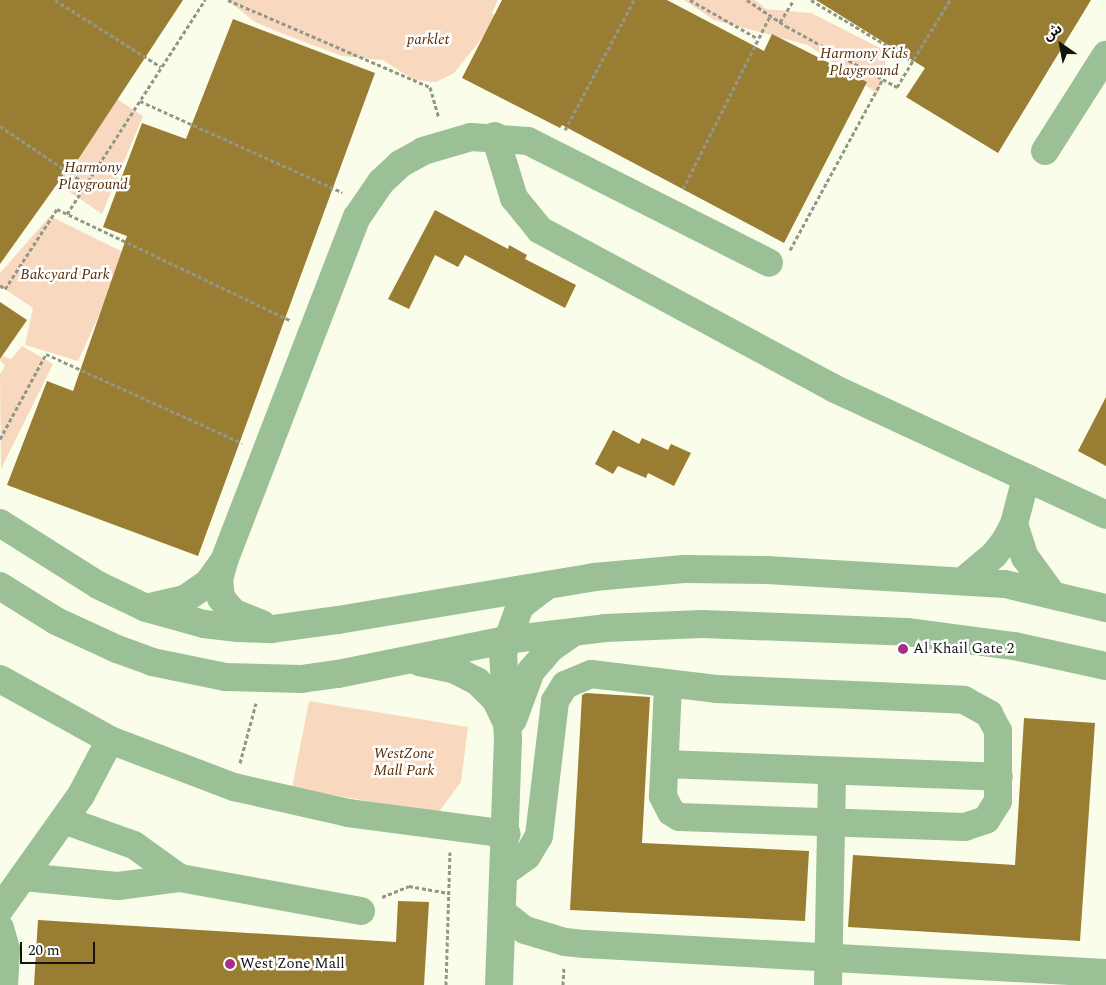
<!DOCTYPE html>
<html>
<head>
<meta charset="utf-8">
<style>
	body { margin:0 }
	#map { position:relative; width:1106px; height:985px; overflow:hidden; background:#f9fde9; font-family:Spectral,"Noto Sans Arabic",serif }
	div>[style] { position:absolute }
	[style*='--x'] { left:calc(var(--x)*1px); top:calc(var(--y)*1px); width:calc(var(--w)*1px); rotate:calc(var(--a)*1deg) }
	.green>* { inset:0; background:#f8d9bf }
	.building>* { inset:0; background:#997d33 }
	.path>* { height:3px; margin-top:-1.5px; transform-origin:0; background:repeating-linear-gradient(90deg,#949788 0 4px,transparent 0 6.5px) }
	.minor>* { height:28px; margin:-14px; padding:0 14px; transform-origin:14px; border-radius:14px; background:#9bc096 }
	.dots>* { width:14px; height:14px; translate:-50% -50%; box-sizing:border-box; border:2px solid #fff; border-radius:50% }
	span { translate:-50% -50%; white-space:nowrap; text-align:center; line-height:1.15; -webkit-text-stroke:5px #fff; paint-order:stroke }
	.park-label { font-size:15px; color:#552e02; font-style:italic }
	.poi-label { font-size:15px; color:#13140d }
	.left { translate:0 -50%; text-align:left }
	.north { position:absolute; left:1036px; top:20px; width:50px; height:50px; -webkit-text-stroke:4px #fff; paint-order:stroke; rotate:327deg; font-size:14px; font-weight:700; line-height:20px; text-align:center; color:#13140d }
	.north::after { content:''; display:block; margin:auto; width:18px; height:22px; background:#13140d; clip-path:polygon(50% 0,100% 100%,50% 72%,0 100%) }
	.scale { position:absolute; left:20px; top:942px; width:75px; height:22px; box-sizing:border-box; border:2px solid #13140d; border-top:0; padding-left:6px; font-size:15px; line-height:18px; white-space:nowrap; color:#13140d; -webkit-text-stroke:4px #fff; paint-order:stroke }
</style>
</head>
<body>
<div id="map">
	<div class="green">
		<i style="clip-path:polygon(227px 0,498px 0,492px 13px,498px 18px,454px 73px,436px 82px,414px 80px,383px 60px,342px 56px,283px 34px,255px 22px)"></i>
		<i style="clip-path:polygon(684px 0,755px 0,766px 9px,811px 13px,888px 52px,878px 94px,808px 45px,714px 20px)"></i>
		<i style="clip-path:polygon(117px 99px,143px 116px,102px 214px,58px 184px)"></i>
		<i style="clip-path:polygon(50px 216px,127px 254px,78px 361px,25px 345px,33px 308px,0 286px,0 273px)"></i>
		<i style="clip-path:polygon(22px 346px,53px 364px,1px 469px,0 374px,5px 366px,0 360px,3px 356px,11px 359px)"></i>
		<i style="clip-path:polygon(309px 701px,468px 727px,461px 782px,438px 813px,292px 788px)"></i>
	</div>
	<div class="building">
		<i style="clip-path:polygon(0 0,183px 0,77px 161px,75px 159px,0 264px)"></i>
		<i style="clip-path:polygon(502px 0,667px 0,764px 51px,772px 34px,867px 82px,784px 243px,562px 125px,560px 128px,462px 78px)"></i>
		<i style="clip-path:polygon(816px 0,1091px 0,998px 153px,906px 97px,925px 68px)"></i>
		<i style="clip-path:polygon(233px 19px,375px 73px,198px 556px,7px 485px,47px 381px,73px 391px,127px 236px,103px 227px,142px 123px,186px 139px)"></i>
		<i style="clip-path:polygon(435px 210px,508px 249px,509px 245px,527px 255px,525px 259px,576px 285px,565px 308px,465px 255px,458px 267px,435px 255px,409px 309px,388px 299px)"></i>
		<i style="clip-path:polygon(0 302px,27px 320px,0 359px)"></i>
		<i style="clip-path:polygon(1106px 397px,1106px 466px,1078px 451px)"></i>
		<i style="clip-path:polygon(613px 430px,639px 444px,642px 438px,668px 450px,671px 444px,691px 453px,674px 486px,648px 473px,646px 478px,618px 466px,613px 474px,595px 464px)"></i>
		<i style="clip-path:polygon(586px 693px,650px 697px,642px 843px,809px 851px,805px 921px,570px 910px,582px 695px)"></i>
		<i style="clip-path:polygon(1024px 718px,1095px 723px,1080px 941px,848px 927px,853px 855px,1015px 865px)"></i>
		<i style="clip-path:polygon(398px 901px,429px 902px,424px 985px,34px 985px,38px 920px,396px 942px)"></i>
	</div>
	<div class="path">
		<i style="--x:55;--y:0;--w:125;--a:32.3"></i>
		<i style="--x:228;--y:0;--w:220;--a:23.3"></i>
		<i style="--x:430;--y:87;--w:32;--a:74"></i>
		<i style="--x:690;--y:0;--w:77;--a:29.6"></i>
		<i style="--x:747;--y:0;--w:47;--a:33.7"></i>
		<i style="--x:786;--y:26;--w:127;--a:28.8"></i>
		<i style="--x:897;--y:87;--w:102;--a:-58.7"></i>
		<i style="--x:811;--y:0;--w:119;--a:30.9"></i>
		<i style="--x:780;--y:22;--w:26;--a:-58"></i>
		<i style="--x:140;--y:101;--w:222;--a:24.3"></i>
		<i style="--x:0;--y:126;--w:104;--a:34"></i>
		<i style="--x:565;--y:130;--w:147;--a:-62"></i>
		<i style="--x:683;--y:189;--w:194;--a:-63.3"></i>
		<i style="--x:67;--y:214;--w:255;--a:-57.2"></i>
		<i style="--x:790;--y:250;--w:195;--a:-61.5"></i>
		<i style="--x:0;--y:285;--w:6;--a:39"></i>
		<i style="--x:5;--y:289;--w:95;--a:-57"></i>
		<i style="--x:57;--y:209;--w:258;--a:25.5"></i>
		<i style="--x:0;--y:439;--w:97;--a:-61.6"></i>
		<i style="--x:46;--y:354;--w:215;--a:24.4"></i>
		<i style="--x:240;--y:763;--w:62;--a:-75.1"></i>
		<i style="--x:382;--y:897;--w:29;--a:-22"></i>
		<i style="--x:409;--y:886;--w:40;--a:10"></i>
		<i style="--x:446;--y:985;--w:133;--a:-88.3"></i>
		<i style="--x:563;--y:985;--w:17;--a:-87"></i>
	</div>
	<div class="minor">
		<i style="--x:495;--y:136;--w:65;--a:73"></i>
		<i style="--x:514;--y:198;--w:41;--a:50.9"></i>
		<i style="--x:540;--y:230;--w:333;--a:28.3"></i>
		<i style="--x:833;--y:388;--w:301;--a:24.9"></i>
		<i style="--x:1045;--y:151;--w:114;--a:-57.6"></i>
		<i style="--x:0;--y:523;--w:116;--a:32.3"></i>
		<i style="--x:98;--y:585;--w:53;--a:25.6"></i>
		<i style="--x:146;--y:608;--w:60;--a:15.4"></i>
		<i style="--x:204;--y:624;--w:34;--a:7"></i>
		<i style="--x:238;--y:628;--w:34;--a:2"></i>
		<i style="--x:272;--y:629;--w:67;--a:-7.8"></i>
		<i style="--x:338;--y:620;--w:260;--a:-9.5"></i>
		<i style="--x:594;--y:577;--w:90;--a:-5.1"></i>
		<i style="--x:684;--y:569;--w:83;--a:0.7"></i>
		<i style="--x:767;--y:570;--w:238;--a:3.4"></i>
		<i style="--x:1005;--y:584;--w:104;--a:13.4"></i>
		<i style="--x:1014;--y:524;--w:35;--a:72"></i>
		<i style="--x:1025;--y:557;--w:46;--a:53.9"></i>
		<i style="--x:963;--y:581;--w:40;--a:-40"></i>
		<i style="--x:994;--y:555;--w:18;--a:-52"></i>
		<i style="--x:1005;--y:541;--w:19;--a:-62"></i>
		<i style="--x:1014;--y:524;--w:48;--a:-75.4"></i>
		<i style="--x:0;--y:586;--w:66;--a:32"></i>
		<i style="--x:56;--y:621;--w:67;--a:24.7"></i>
		<i style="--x:117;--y:649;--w:37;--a:20"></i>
		<i style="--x:152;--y:662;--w:75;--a:11.6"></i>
		<i style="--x:225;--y:677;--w:76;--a:1.5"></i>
		<i style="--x:301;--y:679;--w:37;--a:-8"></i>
		<i style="--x:338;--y:674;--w:170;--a:-11.5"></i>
		<i style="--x:505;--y:640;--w:101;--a:-6.8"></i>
		<i style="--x:605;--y:628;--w:97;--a:-2.4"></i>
		<i style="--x:702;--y:624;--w:205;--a:2.2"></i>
		<i style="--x:907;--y:632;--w:108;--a:7.5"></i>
		<i style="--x:1014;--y:646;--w:94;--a:12.3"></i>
		<i style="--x:146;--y:608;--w:40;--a:-13"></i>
		<i style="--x:185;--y:599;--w:28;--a:-35"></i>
		<i style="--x:208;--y:583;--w:26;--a:-54"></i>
		<i style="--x:262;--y:624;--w:31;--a:-158"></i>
		<i style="--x:233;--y:612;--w:18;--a:-131"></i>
		<i style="--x:221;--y:598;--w:18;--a:-96"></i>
		<i style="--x:219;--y:580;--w:20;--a:-75"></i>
		<i style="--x:224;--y:561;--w:369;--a:-68.9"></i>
		<i style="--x:357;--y:217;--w:42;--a:-55.6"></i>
		<i style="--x:381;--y:182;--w:26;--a:-43"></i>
		<i style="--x:400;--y:164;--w:26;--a:-29"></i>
		<i style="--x:423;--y:151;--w:50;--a:-16.3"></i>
		<i style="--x:471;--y:137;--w:57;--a:4"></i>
		<i style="--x:528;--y:141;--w:270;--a:26.8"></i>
		<i style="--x:419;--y:662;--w:35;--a:12"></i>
		<i style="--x:453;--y:669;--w:27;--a:27"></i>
		<i style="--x:477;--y:681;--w:27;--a:45"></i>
		<i style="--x:496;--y:700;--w:21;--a:65"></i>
		<i style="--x:0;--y:679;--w:126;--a:29"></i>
		<i style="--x:110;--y:740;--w:133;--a:20.8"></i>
		<i style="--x:234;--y:787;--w:117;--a:12.8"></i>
		<i style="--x:348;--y:813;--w:160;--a:7.5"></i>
		<i style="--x:513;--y:720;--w:52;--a:-69.8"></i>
		<i style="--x:531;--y:671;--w:30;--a:-49"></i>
		<i style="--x:551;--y:648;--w:28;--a:-35"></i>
		<i style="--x:665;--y:764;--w:334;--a:2.2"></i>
		<i style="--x:64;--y:820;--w:74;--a:19.7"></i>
		<i style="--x:134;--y:845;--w:57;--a:35.7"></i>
		<i style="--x:505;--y:872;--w:27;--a:-36"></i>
		<i style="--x:527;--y:856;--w:23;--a:-59"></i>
		<i style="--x:539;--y:836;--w:136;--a:-83.2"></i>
		<i style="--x:555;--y:701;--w:19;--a:-58"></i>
		<i style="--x:565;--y:685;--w:28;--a:-23"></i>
		<i style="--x:591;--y:674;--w:126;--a:6.8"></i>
		<i style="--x:716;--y:689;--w:248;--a:2.5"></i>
		<i style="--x:964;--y:700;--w:29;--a:29"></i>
		<i style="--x:989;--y:714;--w:19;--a:62"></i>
		<i style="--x:998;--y:731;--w:70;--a:90"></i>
		<i style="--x:998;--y:801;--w:22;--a:122"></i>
		<i style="--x:986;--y:820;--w:22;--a:162"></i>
		<i style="--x:965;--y:827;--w:286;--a:-178"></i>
		<i style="--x:679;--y:817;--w:9;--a:-148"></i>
		<i style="--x:671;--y:812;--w:18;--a:-117"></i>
		<i style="--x:663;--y:796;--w:111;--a:-87.4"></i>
		<i style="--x:23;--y:877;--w:95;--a:5.4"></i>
		<i style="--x:118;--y:886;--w:63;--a:-7.4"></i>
		<i style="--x:180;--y:878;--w:184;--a:10.3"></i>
		<i style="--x:0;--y:909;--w:140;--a:-54.6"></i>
		<i style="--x:81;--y:795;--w:62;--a:-62.2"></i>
		<i style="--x:503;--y:913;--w:28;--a:38"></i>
		<i style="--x:525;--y:930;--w:42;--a:16.7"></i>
		<i style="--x:565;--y:942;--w:20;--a:6"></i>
		<i style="--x:585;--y:944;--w:522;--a:3.19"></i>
		<i style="--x:0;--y:928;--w:22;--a:74"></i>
		<i style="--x:6;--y:949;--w:36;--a:93"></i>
		<i style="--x:499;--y:985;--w:246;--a:-87.9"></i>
		<i style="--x:508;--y:739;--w:86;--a:-93.3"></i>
		<i style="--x:503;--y:653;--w:50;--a:-70.1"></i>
		<i style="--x:520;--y:606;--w:35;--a:-37"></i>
		<i style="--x:828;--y:985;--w:214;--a:-88.9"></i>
	</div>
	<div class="dots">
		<i style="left:903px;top:649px;background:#a72e83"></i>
		<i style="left:230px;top:964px;background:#a72e83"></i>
	</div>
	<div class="park-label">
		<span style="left:428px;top:40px">parklet</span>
		<span style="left:864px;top:62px">Harmony Kids<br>Playground</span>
		<span style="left:93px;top:176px">Harmony<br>Playground</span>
		<span style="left:65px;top:275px">Bakcyard Park</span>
		<span style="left:404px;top:762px">WestZone<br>Mall Park</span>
	</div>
	<div class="poi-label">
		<span class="left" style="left:913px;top:649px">Al Khail Gate 2</span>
		<span class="left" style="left:240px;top:964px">West Zone Mall</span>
	</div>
	<div class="north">ش</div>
	<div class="scale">20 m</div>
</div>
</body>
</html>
